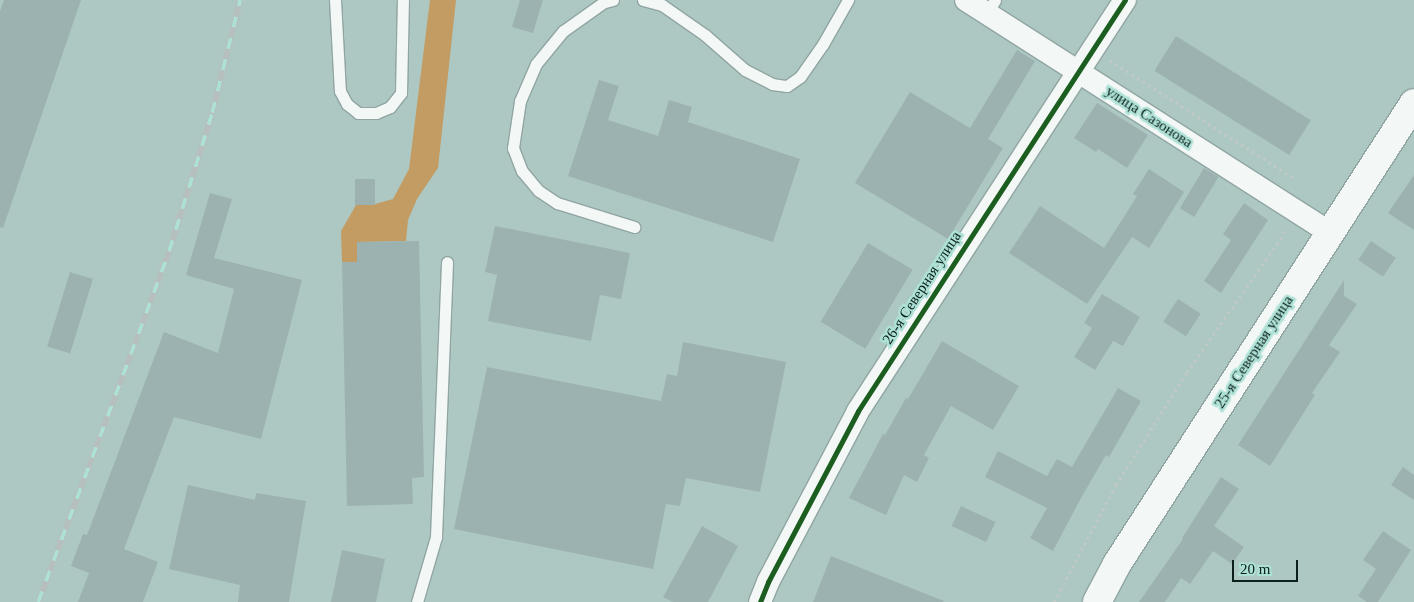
<!DOCTYPE html>
<html>
<head>
<meta charset="utf-8">
<style>
	body { margin:0 }
	#map { position:relative; width:1414px; height:602px; overflow:hidden; background:#adc8c3; font-family:"Times New Roman",serif }
	div>[style] { position:absolute }
	[style*='--x'] { left:calc(var(--x)*1px); top:calc(var(--y)*1px); width:calc(var(--w)*1px); rotate:calc(var(--a)*1deg) }
	.forest>* { inset:0; background:#c29c62 }
	.building>* { inset:0; background:#9cb2b1; transform-origin:0 0 }
	.path>* { height:3px; margin-top:-1.5px; transform-origin:0; background:repeating-linear-gradient(90deg,#c1c9c7 0 2.5px,transparent 0 6.5px) }
	.roads { filter:drop-shadow(1px 0 #90a5a2) drop-shadow(-1px 0 #90a5a2) drop-shadow(0 1px #90a5a2) drop-shadow(0 -1px #90a5a2) }
	.service>* { height:11px; margin:-5.5px; padding:0 5.5px; transform-origin:5.5px; border-radius:5.5px; background:#f3f7f6 }
	.minor>* { height:22px; margin:-11px; padding:0 11px; transform-origin:11px; border-radius:11px; background:#f3f7f6 }
	.secondary>* { height:28px; margin:-14px; padding:0 14px; transform-origin:14px; border-radius:14px; background:#f3f7f6 }
	.rail>* { height:5.5px; margin-top:-2.75px; transform-origin:0; background:repeating-linear-gradient(90deg,#aee1d6 0 11px,#b6bfbd 0 22px); box-sizing:border-box; border-block:1px solid #b6bfbd }
	.cycleway>* { height:5px; margin:-2.5px; padding:0 2.5px; transform-origin:2.5px; border-radius:2.5px; background:#1b5e20 }
	span { translate:-50% -50%; white-space:nowrap; text-align:center; line-height:1.15; -webkit-text-stroke:5px #aee1d6; paint-order:stroke }
	.street-label { font-size:15px; color:#0c201c }
	.scale { position:absolute; left:1232px; top:560px; width:66px; height:22px; box-sizing:border-box; border:2px solid #0c201c; border-top:0; padding-left:6px; font-size:15px; line-height:18px; white-space:nowrap; color:#0c201c; -webkit-text-stroke:4px #aee1d6; paint-order:stroke }
</style>
</head>
<body>
<div id="map">
	<div class="forest">
		<i style="clip-path:polygon(430px 0,456px 0,438px 168px,417px 199px,408px 220px,406px 241px,357px 242px,357px 262px,342px 262px,341px 231px,356px 205px,375px 204px,393px 199px,409px 169px)"></i>
	</div>
	<div class="building">
		<i style="clip-path:polygon(4px 0,81px 0,3px 228px,0 227px,0 11px)"></i>
		<i style="clip-path:polygon(520px 0,543px 0,533px 33px,512px 27px)"></i>
		<i style="left:1176px;top:36px;width:159px;height:41px;rotate:32deg"></i>
		<i style="clip-path:polygon(1017px 50px,1035px 61px,988px 139px,1003px 148px,948px 239px,855px 183px,910px 92px,970px 128px)"></i>
		<i style="clip-path:polygon(599px 80px,619px 86px,608px 120px,658px 136px,669px 100px,692px 107px,688px 122px,800px 159px,773px 242px,568px 176px)"></i>
		<i style="clip-path:polygon(1097px 103px,1148px 135px,1127px 168px,1098px 149px,1096px 152px,1074px 138px)"></i>
		<i style="left:1204px;top:168px;width:17px;height:47px;rotate:31deg"></i>
		<i style="clip-path:polygon(1149px 169px,1184px 192px,1149px 248px,1132px 237px,1087px 304px,1009px 253px,1040px 206px,1104px 248px,1137px 196px,1133px 194px)"></i>
		<i style="clip-path:polygon(1414px 175px,1414px 230px,1388px 213px)"></i>
		<i style="left:355px;top:179px;width:20px;height:26px"></i>
		<i style="clip-path:polygon(210px 193px,232px 199px,214px 258px,302px 280px,261px 439px,174px 417px,124px 549px,158px 562px,143px 602px,78px 602px,89px 573px,71px 566px,83px 534px,87px 535px,164px 332px,218px 353px,234px 289px,186px 275px)"></i>
		<i style="clip-path:polygon(1244px 203px,1268px 220px,1221px 293px,1204px 281px,1231px 240px,1223px 234px)"></i>
		<i style="clip-path:polygon(495px 226px,630px 253px,621px 299px,600px 295px,591px 341px,488px 321px,497px 275px,485px 272px)"></i>
		<i style="clip-path:polygon(419px 241px,424px 477px,412px 478px,413px 504px,347px 506px,342px 262px,357px 262px,357px 242px)"></i>
		<i style="left:1371px;top:241px;width:30px;height:23px;rotate:34deg"></i>
		<i style="left:868px;top:243px;width:52px;height:92px;rotate:31deg"></i>
		<i style="left:70px;top:272px;width:24px;height:78px;rotate:17deg"></i>
		<i style="clip-path:polygon(1344px 280px,1344px 296px,1357px 304px,1329px 345px,1340px 352px,1312px 393px,1315px 395px,1270px 466px,1238px 445px)"></i>
		<i style="clip-path:polygon(1102px 294px,1140px 317px,1123px 346px,1113px 341px,1095px 370px,1074px 357px,1092px 328px,1084px 323px)"></i>
		<i style="left:1178px;top:299px;width:27px;height:27px;rotate:33deg"></i>
		<i style="clip-path:polygon(942px 341px,1019px 386px,993px 430px,951px 406px,924px 455px,929px 458px,917px 482px,904px 475px,886px 515px,849px 498px,883px 434px,885px 435px,906px 398px,908px 399px)"></i>
		<i style="clip-path:polygon(683px 342px,786px 362px,760px 492px,686px 478px,680px 506px,666px 504px,653px 569px,454px 529px,487px 367px,661px 401px,667px 374px,677px 376px)"></i>
		<i style="clip-path:polygon(1118px 388px,1141px 401px,1109px 457px,1106px 455px,1081px 498px,1053px 551px,1030px 538px,1047px 508px,985px 477px,998px 451px,1047px 476px,1057px 459px,1072px 467px)"></i>
		<i style="clip-path:polygon(1403px 467px,1414px 475px,1414px 500px,1391px 485px)"></i>
		<i style="clip-path:polygon(1221px 477px,1239px 489px,1214px 526px,1244px 547px,1232px 564px,1213px 551px,1190px 584px,1181px 578px,1165px 602px,1139px 602px,1183px 539px,1182px 538px)"></i>
		<i style="clip-path:polygon(188px 485px,255px 500px,256px 493px,306px 501px,289px 602px,238px 602px,240px 585px,169px 569px)"></i>
		<i style="left:961px;top:506px;width:38px;height:22px;rotate:25deg"></i>
		<i style="clip-path:polygon(702px 526px,738px 546px,708px 602px,673px 602px,663px 597px)"></i>
		<i style="clip-path:polygon(1383px 531px,1411px 550px,1378px 602px,1367px 602px,1358px 596px,1376px 569px,1363px 560px)"></i>
		<i style="clip-path:polygon(342px 550px,385px 559px,376px 602px,331px 602px)"></i>
		<i style="clip-path:polygon(831px 556px,944px 601px,943px 602px,813px 602px)"></i>
	</div>
	<div class="path">
		<i style="--x:1110;--y:60;--w:218;--a:32.8"></i>
		<i style="--x:1054;--y:602;--w:132;--a:-62.1"></i>
		<i style="--x:1116;--y:485;--w:133;--a:-57.9"></i>
		<i style="--x:1187;--y:372;--w:162;--a:-55"></i>
		<i style="--x:1280;--y:239;--w:10;--a:-66"></i>
	</div>
	<div class="roads">
		<div class="service">
			<i style="--x:335;--y:0;--w:91;--a:86.9"></i>
			<i style="--x:340;--y:91;--w:15;--a:62"></i>
			<i style="--x:347;--y:104;--w:14;--a:39"></i>
			<i style="--x:358;--y:113;--w:18;--a:0"></i>
			<i style="--x:376;--y:113;--w:15;--a:-23"></i>
			<i style="--x:390;--y:107;--w:18;--a:-52"></i>
			<i style="--x:401;--y:93;--w:93;--a:-88.8"></i>
			<i style="--x:613;--y:0;--w:9;--a:167"></i>
			<i style="--x:604;--y:2;--w:50;--a:144.7"></i>
			<i style="--x:563;--y:31;--w:43;--a:129.3"></i>
			<i style="--x:536;--y:64;--w:40;--a:113.4"></i>
			<i style="--x:520;--y:101;--w:48;--a:98.5"></i>
			<i style="--x:513;--y:148;--w:25;--a:69"></i>
			<i style="--x:522;--y:171;--w:26;--a:50"></i>
			<i style="--x:539;--y:191;--w:22;--a:34"></i>
			<i style="--x:557;--y:203;--w:81;--a:17.3"></i>
			<i style="--x:643;--y:0;--w:20;--a:15"></i>
			<i style="--x:662;--y:5;--w:52;--a:34.9"></i>
			<i style="--x:705;--y:35;--w:53;--a:41.2"></i>
			<i style="--x:745;--y:70;--w:30;--a:27"></i>
			<i style="--x:772;--y:84;--w:15;--a:8"></i>
			<i style="--x:787;--y:86;--w:16;--a:-35"></i>
			<i style="--x:800;--y:77;--w:40;--a:-55.1"></i>
			<i style="--x:823;--y:44;--w:51;--a:-60.4"></i>
			<i style="--x:987;--y:13;--w:15;--a:-58"></i>
			<i style="--x:417;--y:602;--w:68;--a:-73.7"></i>
			<i style="--x:436;--y:537;--w:275;--a:-87.7"></i>
		</div>
		<div class="minor">
			<i style="--x:966;--y:0;--w:433;--a:32.6"></i>
			<i style="--x:760;--y:602;--w:22;--a:-68"></i>
			<i style="--x:768;--y:582;--w:193;--a:-62.2"></i>
			<i style="--x:858;--y:411;--w:490;--a:-57"></i>
		</div>
		<div class="secondary">
			<i style="--x:1097;--y:602;--w:43;--a:-62.2"></i>
			<i style="--x:1117;--y:564;--w:548;--a:-57.21"></i>
		</div>
	</div>
	<div class="rail">
		<i style="--x:38;--y:602;--w:375;--a:-69.5"></i>
		<i style="--x:169;--y:251;--w:145;--a:-72.7"></i>
		<i style="--x:212;--y:113;--w:116;--a:-76.1"></i>
	</div>
	<div class="cycleway">
		<i style="--x:760;--y:602;--w:22;--a:-68"></i>
		<i style="--x:768;--y:582;--w:193;--a:-62.2"></i>
		<i style="--x:858;--y:411;--w:490;--a:-57"></i>
	</div>
	<div class="street-label">
		<span style="left:1149px;top:117px;rotate:33deg">улица Сазонова</span>
		<span style="left:922px;top:288px;rotate:-57deg">26-я Северная улица</span>
		<span style="left:1254px;top:352px;rotate:-57deg">25-я Северная улица</span>
	</div>
	<div class="scale">20 m</div>
</div>
</body>
</html>
